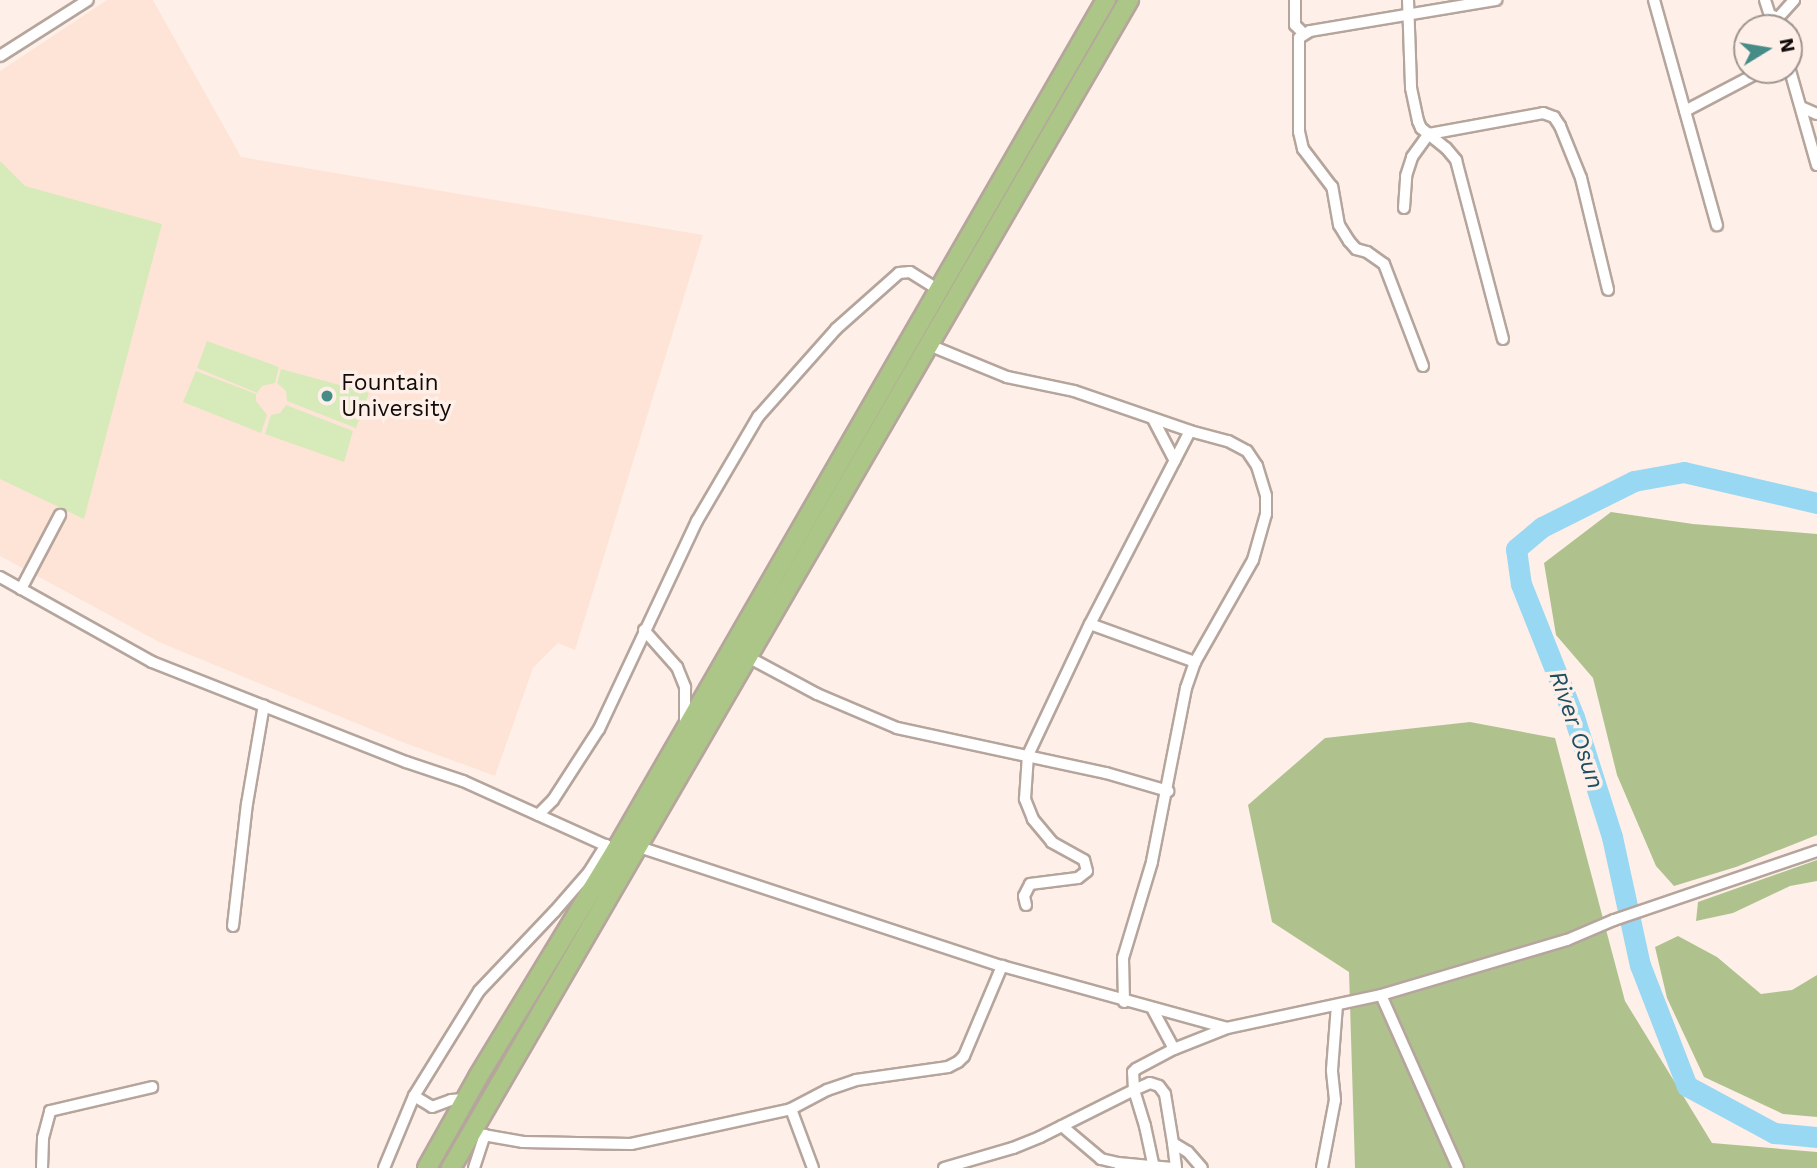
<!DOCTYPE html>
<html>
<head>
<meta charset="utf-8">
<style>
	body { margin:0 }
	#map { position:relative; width:1817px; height:1168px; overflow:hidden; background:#fef0e8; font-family:"Work Sans",sans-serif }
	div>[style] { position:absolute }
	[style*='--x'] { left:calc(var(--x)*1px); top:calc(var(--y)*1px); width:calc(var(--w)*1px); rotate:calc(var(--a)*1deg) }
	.built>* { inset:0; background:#fee4d7 }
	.green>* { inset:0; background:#d7eab9 }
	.forest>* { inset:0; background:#afc28e }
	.river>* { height:21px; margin:-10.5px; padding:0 10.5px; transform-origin:10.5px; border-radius:10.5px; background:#99d8f3 }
	.roads { filter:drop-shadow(2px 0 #b5a59c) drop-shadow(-2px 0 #b5a59c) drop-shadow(0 2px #b5a59c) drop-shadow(0 -2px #b5a59c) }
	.minor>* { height:10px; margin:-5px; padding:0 5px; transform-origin:5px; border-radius:5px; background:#fff }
	.trunk>* { height:18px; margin:-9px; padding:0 9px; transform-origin:9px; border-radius:9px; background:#abc686 }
	.dots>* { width:19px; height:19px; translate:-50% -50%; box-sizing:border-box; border:4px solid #fef0e8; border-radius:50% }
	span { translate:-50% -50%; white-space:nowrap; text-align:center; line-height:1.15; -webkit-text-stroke:7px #fef0e8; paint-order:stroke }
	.poi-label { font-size:23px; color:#110c09 }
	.left { translate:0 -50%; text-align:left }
	.water-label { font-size:24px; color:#1c4f63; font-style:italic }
	.north { position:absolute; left:1733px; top:14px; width:70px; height:70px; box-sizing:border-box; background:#fef0e8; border:2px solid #9f958f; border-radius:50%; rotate:79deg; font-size:19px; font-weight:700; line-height:28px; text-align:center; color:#110c09 }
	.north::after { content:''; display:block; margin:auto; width:24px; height:32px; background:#458c88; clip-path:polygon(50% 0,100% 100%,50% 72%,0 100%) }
</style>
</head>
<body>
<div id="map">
	<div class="built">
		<i style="clip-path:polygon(107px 0,153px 0,241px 157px,703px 235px,575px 650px,558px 643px,533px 668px,495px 776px,402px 742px,161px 643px,0 556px,0 71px)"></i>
	</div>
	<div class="green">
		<i style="clip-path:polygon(0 161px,25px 186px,162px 224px,84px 519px,0 479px)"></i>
		<i style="clip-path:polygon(207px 341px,279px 367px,275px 383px,262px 386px,257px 393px,197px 368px)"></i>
		<i style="clip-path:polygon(281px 369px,369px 393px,356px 428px,287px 401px,286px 391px,277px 383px)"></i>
		<i style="clip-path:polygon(196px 371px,256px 394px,256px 401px,267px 415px,261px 433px,183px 402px)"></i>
		<i style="clip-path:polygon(286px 405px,353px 431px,344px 462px,265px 434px,271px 415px,280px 413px)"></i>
	</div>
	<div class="forest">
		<i style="clip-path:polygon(1611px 512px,1693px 524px,1817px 534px,1817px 835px,1736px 867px,1674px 886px,1656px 866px,1617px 775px,1593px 678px,1556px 635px,1544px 563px)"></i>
		<i style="clip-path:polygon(1470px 722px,1555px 738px,1625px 1001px,1712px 1143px,1817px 1152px,1817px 1168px,1355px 1168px,1349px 972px,1272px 922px,1248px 805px,1325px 738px)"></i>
		<i style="clip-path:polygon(1817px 860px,1817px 881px,1790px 886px,1733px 913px,1696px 921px,1698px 902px)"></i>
		<i style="clip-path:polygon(1678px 936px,1717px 957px,1761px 994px,1792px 990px,1817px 975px,1817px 1117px,1783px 1114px,1704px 1077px,1667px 998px,1655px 947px)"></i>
	</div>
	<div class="river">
		<i style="--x:1817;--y:503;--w:137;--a:-166.9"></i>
		<i style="--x:1684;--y:472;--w:51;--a:169.8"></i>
		<i style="--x:1634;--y:481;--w:103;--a:153.4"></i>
		<i style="--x:1542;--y:527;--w:34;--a:140"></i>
		<i style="--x:1516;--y:549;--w:35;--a:82"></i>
		<i style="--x:1521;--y:584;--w:143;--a:68.3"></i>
		<i style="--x:1574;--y:717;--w:126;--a:72.4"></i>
		<i style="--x:1612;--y:837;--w:131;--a:77.7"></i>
		<i style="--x:1640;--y:965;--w:130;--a:68.8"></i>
		<i style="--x:1687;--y:1086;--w:99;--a:28.4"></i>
		<i style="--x:1774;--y:1133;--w:43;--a:5.3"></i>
	</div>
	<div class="roads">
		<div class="minor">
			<i style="--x:1295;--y:0;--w:25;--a:90"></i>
			<i style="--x:1295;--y:25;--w:11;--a:45"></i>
			<i style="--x:1408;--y:0;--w:88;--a:88"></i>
			<i style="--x:1411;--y:88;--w:34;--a:78"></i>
			<i style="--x:1418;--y:121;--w:8;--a:67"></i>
			<i style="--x:1421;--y:128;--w:32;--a:39"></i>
			<i style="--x:1446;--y:148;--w:16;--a:50"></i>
			<i style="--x:1456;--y:160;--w:185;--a:75.3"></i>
			<i style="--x:1654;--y:0;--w:234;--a:74.4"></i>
			<i style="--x:1765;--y:0;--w:16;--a:72"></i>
			<i style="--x:1770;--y:15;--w:9;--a:21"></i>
			<i style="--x:1778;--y:18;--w:24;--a:-48"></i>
			<i style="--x:0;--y:56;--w:104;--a:-32.5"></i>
			<i style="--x:1789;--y:67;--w:102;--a:74.1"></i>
			<i style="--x:1801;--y:107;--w:17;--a:24"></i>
			<i style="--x:1685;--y:111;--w:88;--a:-27.7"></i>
			<i style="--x:1404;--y:208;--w:32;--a:-86"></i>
			<i style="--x:1406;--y:176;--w:20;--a:-72"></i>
			<i style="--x:1412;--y:157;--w:29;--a:-54"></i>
			<i style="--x:1429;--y:134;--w:116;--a:-10.4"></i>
			<i style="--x:1543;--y:113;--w:12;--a:20"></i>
			<i style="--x:1554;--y:117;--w:11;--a:56"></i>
			<i style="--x:1560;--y:126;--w:56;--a:68"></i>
			<i style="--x:1581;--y:178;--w:115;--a:76.4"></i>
			<i style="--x:929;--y:345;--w:84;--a:22.3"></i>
			<i style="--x:1007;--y:377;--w:68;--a:11.8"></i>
			<i style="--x:1074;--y:391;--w:123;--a:19"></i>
			<i style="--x:1190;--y:431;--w:39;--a:15"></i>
			<i style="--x:1228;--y:441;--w:21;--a:28"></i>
			<i style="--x:1247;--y:451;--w:18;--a:56"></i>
			<i style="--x:1257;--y:466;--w:31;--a:73"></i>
			<i style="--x:1266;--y:496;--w:18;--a:90"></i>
			<i style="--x:1266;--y:514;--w:48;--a:105.8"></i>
			<i style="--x:1253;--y:560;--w:117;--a:119.6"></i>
			<i style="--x:1195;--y:662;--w:28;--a:109"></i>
			<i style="--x:1186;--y:688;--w:177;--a:101.1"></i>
			<i style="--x:1152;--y:862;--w:100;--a:106.8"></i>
			<i style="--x:1123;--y:958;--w:44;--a:88.7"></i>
			<i style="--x:1423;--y:366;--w:109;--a:-110.9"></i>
			<i style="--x:1384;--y:264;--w:21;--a:-145"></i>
			<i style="--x:1367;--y:252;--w:11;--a:-165"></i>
			<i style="--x:1356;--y:249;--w:11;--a:-131"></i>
			<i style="--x:1349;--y:241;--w:19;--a:-122"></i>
			<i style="--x:1339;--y:225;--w:39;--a:-100"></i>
			<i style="--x:1332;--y:187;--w:48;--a:-127.3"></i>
			<i style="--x:1303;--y:149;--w:17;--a:-103"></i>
			<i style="--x:1299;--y:132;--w:94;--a:-90"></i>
			<i style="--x:1299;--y:38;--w:13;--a:-32"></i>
			<i style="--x:1310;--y:31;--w:189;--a:-9.5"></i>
			<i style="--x:1153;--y:419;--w:47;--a:62.4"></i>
			<i style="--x:0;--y:577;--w:174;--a:29.2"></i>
			<i style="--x:152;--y:662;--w:273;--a:21.5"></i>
			<i style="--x:406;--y:762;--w:60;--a:18.4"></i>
			<i style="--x:463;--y:781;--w:168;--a:24.3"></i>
			<i style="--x:21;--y:589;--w:84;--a:-62.2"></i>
			<i style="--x:1090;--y:624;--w:112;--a:19.9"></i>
			<i style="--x:644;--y:630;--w:50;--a:48.3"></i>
			<i style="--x:677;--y:667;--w:22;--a:68"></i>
			<i style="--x:685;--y:687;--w:38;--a:90"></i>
			<i style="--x:748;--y:657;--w:78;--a:28.2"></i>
			<i style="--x:817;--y:694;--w:87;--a:23"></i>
			<i style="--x:897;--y:728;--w:214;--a:12.2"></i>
			<i style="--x:1106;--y:773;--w:65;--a:16.2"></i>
			<i style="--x:538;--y:815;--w:21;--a:-45"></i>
			<i style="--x:553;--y:800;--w:85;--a:-57.1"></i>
			<i style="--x:599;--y:729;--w:230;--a:-64.8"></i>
			<i style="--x:697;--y:521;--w:121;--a:-59.6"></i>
			<i style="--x:758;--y:417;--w:118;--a:-48.4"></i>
			<i style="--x:836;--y:329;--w:84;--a:-41.6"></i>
			<i style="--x:899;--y:273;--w:11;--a:-5"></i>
			<i style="--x:910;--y:272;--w:34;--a:32"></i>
			<i style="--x:636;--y:846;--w:385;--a:18.2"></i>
			<i style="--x:1002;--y:966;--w:233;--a:15.4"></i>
			<i style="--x:1026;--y:905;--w:9;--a:-103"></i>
			<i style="--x:1024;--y:896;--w:13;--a:-63"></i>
			<i style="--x:1030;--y:884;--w:48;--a:-7.1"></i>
			<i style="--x:1078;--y:878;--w:11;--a:-38"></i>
			<i style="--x:1087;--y:871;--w:11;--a:-105"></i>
			<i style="--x:1084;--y:860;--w:37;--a:-151"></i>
			<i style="--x:1052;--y:842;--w:30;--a:-130"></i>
			<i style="--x:1033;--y:819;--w:22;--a:-112"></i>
			<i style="--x:1025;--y:799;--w:44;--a:-86.1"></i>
			<i style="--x:1028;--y:755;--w:145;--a:-64.7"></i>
			<i style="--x:1090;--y:624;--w:217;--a:-62.6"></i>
			<i style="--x:233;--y:926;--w:123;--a:-83.5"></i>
			<i style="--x:247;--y:804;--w:100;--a:-80.3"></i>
			<i style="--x:1381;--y:995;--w:189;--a:66"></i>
			<i style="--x:1153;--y:1010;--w:44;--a:61.7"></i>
			<i style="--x:414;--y:1096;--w:21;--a:31"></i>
			<i style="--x:432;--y:1107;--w:20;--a:-20"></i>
			<i style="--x:451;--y:1100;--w:14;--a:-4"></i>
			<i style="--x:791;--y:1109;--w:41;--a:-27.8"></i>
			<i style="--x:827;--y:1090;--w:31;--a:-19"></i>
			<i style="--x:856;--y:1080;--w:93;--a:-8"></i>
			<i style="--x:948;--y:1067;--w:11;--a:-27"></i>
			<i style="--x:958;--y:1062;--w:8;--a:-45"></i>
			<i style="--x:964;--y:1056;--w:98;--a:-67.1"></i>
			<i style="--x:1062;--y:1126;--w:51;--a:40.2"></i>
			<i style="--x:1101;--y:1159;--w:17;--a:13"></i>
			<i style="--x:1118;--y:1163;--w:6;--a:51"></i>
			<i style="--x:472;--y:1133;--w:52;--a:10"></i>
			<i style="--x:523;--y:1142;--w:108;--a:1.1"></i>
			<i style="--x:631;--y:1144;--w:164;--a:-12.3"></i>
			<i style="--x:791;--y:1109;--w:63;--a:69.6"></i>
			<i style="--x:1173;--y:1143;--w:25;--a:83"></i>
			<i style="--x:1118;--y:1163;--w:54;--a:5.3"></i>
			<i style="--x:42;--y:1168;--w:30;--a:-88"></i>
			<i style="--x:43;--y:1138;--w:28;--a:-75"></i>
			<i style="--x:50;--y:1111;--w:105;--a:-13.2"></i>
			<i style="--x:384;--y:1168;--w:78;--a:-67.4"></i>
			<i style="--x:414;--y:1096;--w:123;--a:-58.2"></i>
			<i style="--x:479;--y:991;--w:110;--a:-46.5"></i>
			<i style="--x:555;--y:911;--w:52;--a:-48.9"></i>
			<i style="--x:589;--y:872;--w:32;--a:-58"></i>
			<i style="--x:474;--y:1168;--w:35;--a:-72"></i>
			<i style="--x:944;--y:1168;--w:72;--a:-16.2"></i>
			<i style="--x:1013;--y:1148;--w:29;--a:-22"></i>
			<i style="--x:1040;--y:1137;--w:105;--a:-26.6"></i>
			<i style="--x:1134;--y:1090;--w:18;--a:-93"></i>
			<i style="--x:1133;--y:1072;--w:4;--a:-45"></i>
			<i style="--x:1136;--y:1069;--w:43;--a:-27.8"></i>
			<i style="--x:1174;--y:1049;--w:57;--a:-21.6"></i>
			<i style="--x:1227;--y:1028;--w:157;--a:-12.1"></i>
			<i style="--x:1381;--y:995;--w:194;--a:-16.5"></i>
			<i style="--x:1567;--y:940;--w:51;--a:-23.1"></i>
			<i style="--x:1614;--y:920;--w:214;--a:-18.8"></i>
			<i style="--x:1154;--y:1168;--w:43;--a:-102.1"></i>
			<i style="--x:1145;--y:1126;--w:38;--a:-107"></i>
			<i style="--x:1134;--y:1090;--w:17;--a:-24"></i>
			<i style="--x:1150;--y:1083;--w:9;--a:18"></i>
			<i style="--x:1159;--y:1086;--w:10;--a:53"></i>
			<i style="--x:1165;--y:1094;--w:50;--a:80.7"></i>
			<i style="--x:1173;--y:1143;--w:17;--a:31"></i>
			<i style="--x:1188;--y:1152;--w:21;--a:49"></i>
			<i style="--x:1322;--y:1168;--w:69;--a:-79.2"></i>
			<i style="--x:1335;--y:1100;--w:30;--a:-96"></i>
			<i style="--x:1332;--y:1070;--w:65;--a:-85.6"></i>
		</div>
		<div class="trunk">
			<i style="--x:427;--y:1168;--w:104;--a:-60.7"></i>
			<i style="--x:478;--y:1077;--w:266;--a:-58.7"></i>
			<i style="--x:616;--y:850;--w:981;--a:-60.04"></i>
			<i style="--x:451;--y:1168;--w:1351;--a:-59.87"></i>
		</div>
	</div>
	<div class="dots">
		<i style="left:327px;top:396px;background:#458c88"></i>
	</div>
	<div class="poi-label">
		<span class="left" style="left:341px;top:396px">Fountain<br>University</span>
	</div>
	<div class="water-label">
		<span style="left:1576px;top:730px;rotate:71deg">River Osun</span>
	</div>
	<div class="north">N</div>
</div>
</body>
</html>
